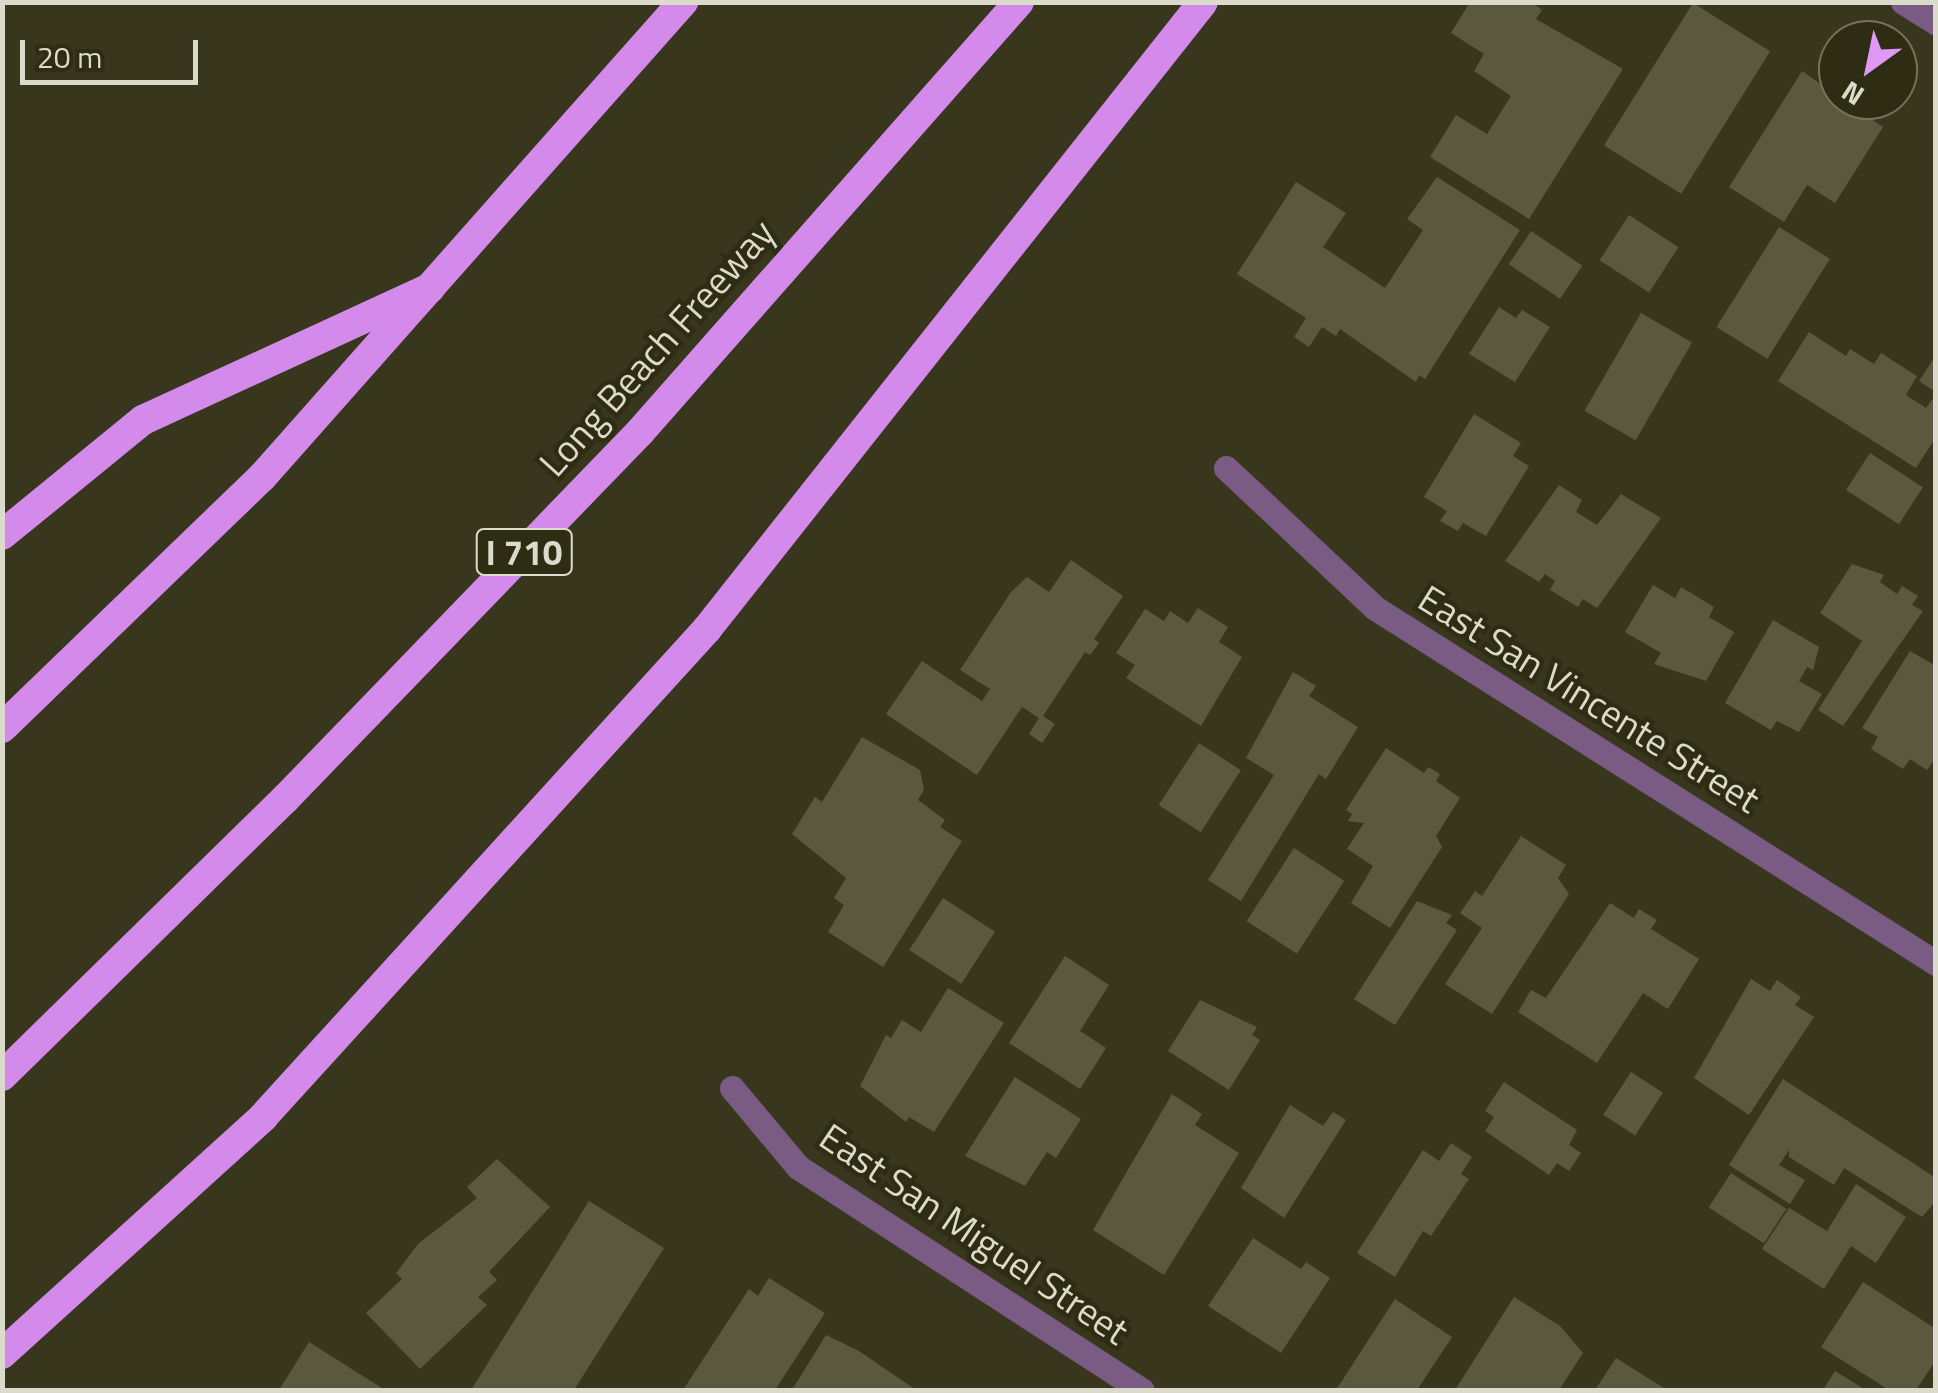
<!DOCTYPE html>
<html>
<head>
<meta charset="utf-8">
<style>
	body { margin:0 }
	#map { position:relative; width:1938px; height:1393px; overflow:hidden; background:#38371d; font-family:"Titillium Web",sans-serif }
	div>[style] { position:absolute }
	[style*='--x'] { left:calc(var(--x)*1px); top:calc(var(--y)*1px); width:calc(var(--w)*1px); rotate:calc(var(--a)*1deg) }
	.building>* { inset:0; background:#5a593e; transform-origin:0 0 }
	.minor>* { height:25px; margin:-12.5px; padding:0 12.5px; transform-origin:12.5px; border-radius:12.5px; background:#795b83 }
	.motorway>* { height:30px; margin:-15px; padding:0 15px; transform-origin:15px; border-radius:15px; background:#d48aeb }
	span { translate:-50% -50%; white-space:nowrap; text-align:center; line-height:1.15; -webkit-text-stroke:9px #2e2d13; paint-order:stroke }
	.shield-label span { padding:2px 8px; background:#2e2d13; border:2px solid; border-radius:8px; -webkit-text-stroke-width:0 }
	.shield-label { font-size:35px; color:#dbdbcb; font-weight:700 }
	.street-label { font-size:38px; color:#dbdbcb }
	.frame { position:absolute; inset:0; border:5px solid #dbdbcb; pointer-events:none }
	.north { position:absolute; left:1818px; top:20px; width:100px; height:100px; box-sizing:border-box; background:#2e2d13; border:2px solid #73735d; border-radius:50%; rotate:213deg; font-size:28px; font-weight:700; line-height:40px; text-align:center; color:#dbdbcb }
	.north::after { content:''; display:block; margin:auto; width:35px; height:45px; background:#dd99f3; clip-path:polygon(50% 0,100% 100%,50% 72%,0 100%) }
	.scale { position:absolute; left:20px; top:40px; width:178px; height:45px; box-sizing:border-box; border:5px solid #dbdbcb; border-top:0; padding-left:12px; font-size:30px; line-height:35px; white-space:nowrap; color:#dbdbcb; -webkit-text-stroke:8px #2e2d13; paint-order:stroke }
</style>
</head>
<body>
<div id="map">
	<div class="building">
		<i style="clip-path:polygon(1470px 2px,1531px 2px,1542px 10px,1536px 19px,1623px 69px,1529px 219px,1430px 157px,1456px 115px,1487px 134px,1511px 96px,1474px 71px,1484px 54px,1451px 33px)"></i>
		<i style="left:1693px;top:3px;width:91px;height:168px;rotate:32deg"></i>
		<i style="clip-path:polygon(1802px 71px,1883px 127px,1835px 203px,1807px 185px,1784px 222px,1729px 187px)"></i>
		<i style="clip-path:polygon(1437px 177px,1520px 230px,1425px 379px,1419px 375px,1416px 382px,1340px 329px,1336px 336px,1322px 327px,1309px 347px,1294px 337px,1306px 318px,1237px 274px,1296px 182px,1346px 213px,1323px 247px,1385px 288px,1423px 230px,1407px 219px)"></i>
		<i style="left:1629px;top:215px;width:59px;height:54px;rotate:33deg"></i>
		<i style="left:1779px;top:227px;width:60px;height:118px;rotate:32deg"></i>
		<i style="left:1531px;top:231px;width:62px;height:40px;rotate:34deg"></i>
		<i style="clip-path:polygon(1499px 307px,1516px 318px,1522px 310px,1550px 327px,1515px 382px,1469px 354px)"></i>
		<i style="left:1641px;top:313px;width:59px;height:113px;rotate:30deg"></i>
		<i style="clip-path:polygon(1809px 332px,1846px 356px,1850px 349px,1874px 364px,1881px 353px,1917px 376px,1906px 395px,1926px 408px,1936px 394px,1936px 437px,1916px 468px,1778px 381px)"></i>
		<i style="clip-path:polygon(1936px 355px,1936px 392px,1919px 381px)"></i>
		<i style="clip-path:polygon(1474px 414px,1521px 443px,1513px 456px,1529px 466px,1486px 536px,1463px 523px,1458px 531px,1440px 521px,1447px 511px,1424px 497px)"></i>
		<i style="left:1870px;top:453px;width:63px;height:44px;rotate:33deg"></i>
		<i style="clip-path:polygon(1559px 485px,1582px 500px,1576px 512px,1597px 525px,1621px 494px,1661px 518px,1597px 608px,1583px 599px,1578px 607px,1550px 590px,1555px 581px,1545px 574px,1539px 582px,1505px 561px)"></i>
		<i style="clip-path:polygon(1071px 560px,1123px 596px,1094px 639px,1099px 643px,1090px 655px,1085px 652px,1043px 716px,1055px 724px,1042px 743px,1029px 734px,1039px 718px,1022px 707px,977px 775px,886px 714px,922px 661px,982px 701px,990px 689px,960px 670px,1011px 592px,1027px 577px,1049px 592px)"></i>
		<i style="clip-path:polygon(1852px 564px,1884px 575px,1880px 582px,1897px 594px,1902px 586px,1918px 596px,1912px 605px,1923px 611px,1843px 726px,1818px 710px,1862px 641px,1820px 613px)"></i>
		<i style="clip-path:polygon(1653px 585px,1675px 598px,1681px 587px,1714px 607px,1709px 617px,1734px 632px,1706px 681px,1654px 664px,1661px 653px,1625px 632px)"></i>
		<i style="clip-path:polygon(1198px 608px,1228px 627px,1219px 642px,1242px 657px,1201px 726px,1126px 678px,1135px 665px,1116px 653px,1145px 609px,1164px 621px,1170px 611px,1188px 623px)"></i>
		<i style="clip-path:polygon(1773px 620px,1819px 647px,1813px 670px,1807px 667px,1799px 681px,1822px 694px,1799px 732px,1777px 721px,1771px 730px,1725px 703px)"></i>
		<i style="clip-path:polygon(1910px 651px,1936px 666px,1936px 757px,1927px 770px,1910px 759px,1903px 769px,1871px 749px,1878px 737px,1862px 728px)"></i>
		<i style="clip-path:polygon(1293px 672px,1316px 686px,1309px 696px,1358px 727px,1326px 779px,1319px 774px,1241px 901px,1208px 880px,1274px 775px,1246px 758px)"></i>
		<i style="clip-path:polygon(862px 737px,920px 770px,924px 790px,918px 800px,945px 820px,940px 827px,962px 841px,883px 967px,828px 932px,844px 905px,834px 898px,846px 878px,792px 834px,815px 797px,822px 802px)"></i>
		<i style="left:1199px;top:743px;width:50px;height:74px;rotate:33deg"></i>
		<i style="clip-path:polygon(1386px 748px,1424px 773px,1428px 767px,1440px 774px,1436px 781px,1460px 798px,1436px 836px,1442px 847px,1390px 928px,1351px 903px,1373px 866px,1347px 849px,1364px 823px,1348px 821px,1352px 814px,1346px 810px)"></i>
		<i style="clip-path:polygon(1521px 836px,1566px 865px,1558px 878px,1569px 894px,1492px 1014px,1445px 984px,1482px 928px,1460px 913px,1475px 891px,1482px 896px)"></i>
		<i style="left:1294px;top:848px;width:60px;height:87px;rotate:33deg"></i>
		<i style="left:943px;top:898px;width:62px;height:62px;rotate:33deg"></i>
		<i style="clip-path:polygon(1417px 901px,1452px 915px,1446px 923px,1457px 930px,1395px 1025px,1354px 999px)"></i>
		<i style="clip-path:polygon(1610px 903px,1634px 918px,1639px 909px,1657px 920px,1651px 929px,1699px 959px,1668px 1009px,1643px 993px,1597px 1063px,1518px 1012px,1531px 990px,1546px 998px)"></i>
		<i style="clip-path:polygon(1065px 956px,1109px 985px,1080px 1031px,1106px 1048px,1080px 1089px,1009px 1043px)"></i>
		<i style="clip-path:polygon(1751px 979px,1770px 991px,1777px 980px,1801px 997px,1795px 1005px,1814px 1017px,1749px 1115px,1694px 1078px)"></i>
		<i style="clip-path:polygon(948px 988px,1004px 1023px,934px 1132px,909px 1117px,906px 1122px,860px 1086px,886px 1035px,891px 1038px,902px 1020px,921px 1032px)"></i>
		<i style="clip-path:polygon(1200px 1000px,1257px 1027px,1252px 1035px,1260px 1040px,1229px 1090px,1168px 1051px)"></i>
		<i style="left:1631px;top:1072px;width:38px;height:51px;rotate:33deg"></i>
		<i style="clip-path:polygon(1015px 1077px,1081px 1119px,1056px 1158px,1047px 1152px,1025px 1186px,965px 1156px)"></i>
		<i style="clip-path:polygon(1783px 1079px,1936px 1178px,1936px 1201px,1922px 1217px,1844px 1168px,1834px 1185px,1789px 1157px,1789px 1150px,1779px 1165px,1805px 1180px,1790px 1204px,1729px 1165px)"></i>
		<i style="clip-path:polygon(1504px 1082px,1577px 1130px,1569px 1145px,1581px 1153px,1569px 1171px,1557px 1163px,1549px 1175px,1485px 1131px,1494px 1117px,1485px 1111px)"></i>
		<i style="clip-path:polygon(1172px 1094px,1202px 1114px,1195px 1125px,1239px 1153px,1164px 1275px,1093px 1230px)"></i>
		<i style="clip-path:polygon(1290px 1105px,1323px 1126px,1333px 1112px,1346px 1120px,1284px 1218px,1241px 1188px)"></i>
		<i style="clip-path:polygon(1451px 1143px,1472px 1157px,1461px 1174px,1469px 1179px,1431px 1236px,1423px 1231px,1395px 1277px,1357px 1253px,1423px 1150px,1439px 1161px)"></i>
		<i style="clip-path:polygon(497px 1159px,550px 1207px,489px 1272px,497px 1280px,478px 1297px,487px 1305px,420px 1369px,366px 1313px,402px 1279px,396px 1273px,418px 1244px,477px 1198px,467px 1187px)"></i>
		<i style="left:1731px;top:1173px;width:66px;height:41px;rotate:33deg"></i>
		<i style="clip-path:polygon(1856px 1184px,1906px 1217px,1876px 1263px,1851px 1246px,1824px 1289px,1762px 1249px,1789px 1208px,1827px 1231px)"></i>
		<i style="clip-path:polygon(589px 1201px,664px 1248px,574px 1390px,471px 1390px)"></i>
		<i style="clip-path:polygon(1253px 1238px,1301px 1269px,1306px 1262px,1330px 1278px,1281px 1353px,1208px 1306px)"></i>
		<i style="clip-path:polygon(769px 1278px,825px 1313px,775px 1390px,683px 1390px,749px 1289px,758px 1296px)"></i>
		<i style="clip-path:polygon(1863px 1282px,1936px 1329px,1936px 1360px,1916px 1390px,1889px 1390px,1821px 1347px)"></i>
		<i style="clip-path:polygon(1514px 1297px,1560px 1326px,1583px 1353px,1559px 1390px,1455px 1390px)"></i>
		<i style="clip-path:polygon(1395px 1299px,1452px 1337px,1417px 1390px,1336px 1390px)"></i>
		<i style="clip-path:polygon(826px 1335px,859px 1351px,916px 1390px,792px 1390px)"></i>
		<i style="clip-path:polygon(309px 1342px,385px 1390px,279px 1390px)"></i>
		<i style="clip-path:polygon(1616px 1358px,1667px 1390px,1595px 1390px)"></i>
		<i style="clip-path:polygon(1835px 1371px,1866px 1390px,1823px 1390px)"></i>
	</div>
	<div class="minor">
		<i style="--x:1903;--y:2;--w:39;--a:32"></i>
		<i style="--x:1226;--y:468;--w:204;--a:43.2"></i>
		<i style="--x:1375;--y:608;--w:664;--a:32.33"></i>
		<i style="--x:732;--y:1088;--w:103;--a:50.1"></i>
		<i style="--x:798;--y:1167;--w:410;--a:33"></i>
	</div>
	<div class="motorway">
		<i style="--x:2;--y:535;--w:182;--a:-39.2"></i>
		<i style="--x:143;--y:420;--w:316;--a:-24.7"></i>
		<i style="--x:2;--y:728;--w:361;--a:-44"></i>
		<i style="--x:262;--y:477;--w:635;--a:-48.45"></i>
		<i style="--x:2;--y:1076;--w:396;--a:-44.4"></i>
		<i style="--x:285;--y:799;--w:511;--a:-45.95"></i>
		<i style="--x:640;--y:432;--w:573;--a:-48.61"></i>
		<i style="--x:2;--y:1354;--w:353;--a:-42.2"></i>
		<i style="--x:263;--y:1117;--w:660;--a:-47.7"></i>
		<i style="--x:707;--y:629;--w:799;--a:-51.65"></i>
	</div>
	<div class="shield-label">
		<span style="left:524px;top:552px">I 710</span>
	</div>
	<div class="street-label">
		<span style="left:657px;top:348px;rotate:-48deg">Long Beach Freeway</span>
		<span style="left:1589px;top:699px;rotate:32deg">East San Vincente Street</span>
		<span style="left:974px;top:1234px;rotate:34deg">East San Miguel Street</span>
	</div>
	<div class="frame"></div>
	<div class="north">N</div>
	<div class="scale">20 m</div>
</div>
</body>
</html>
